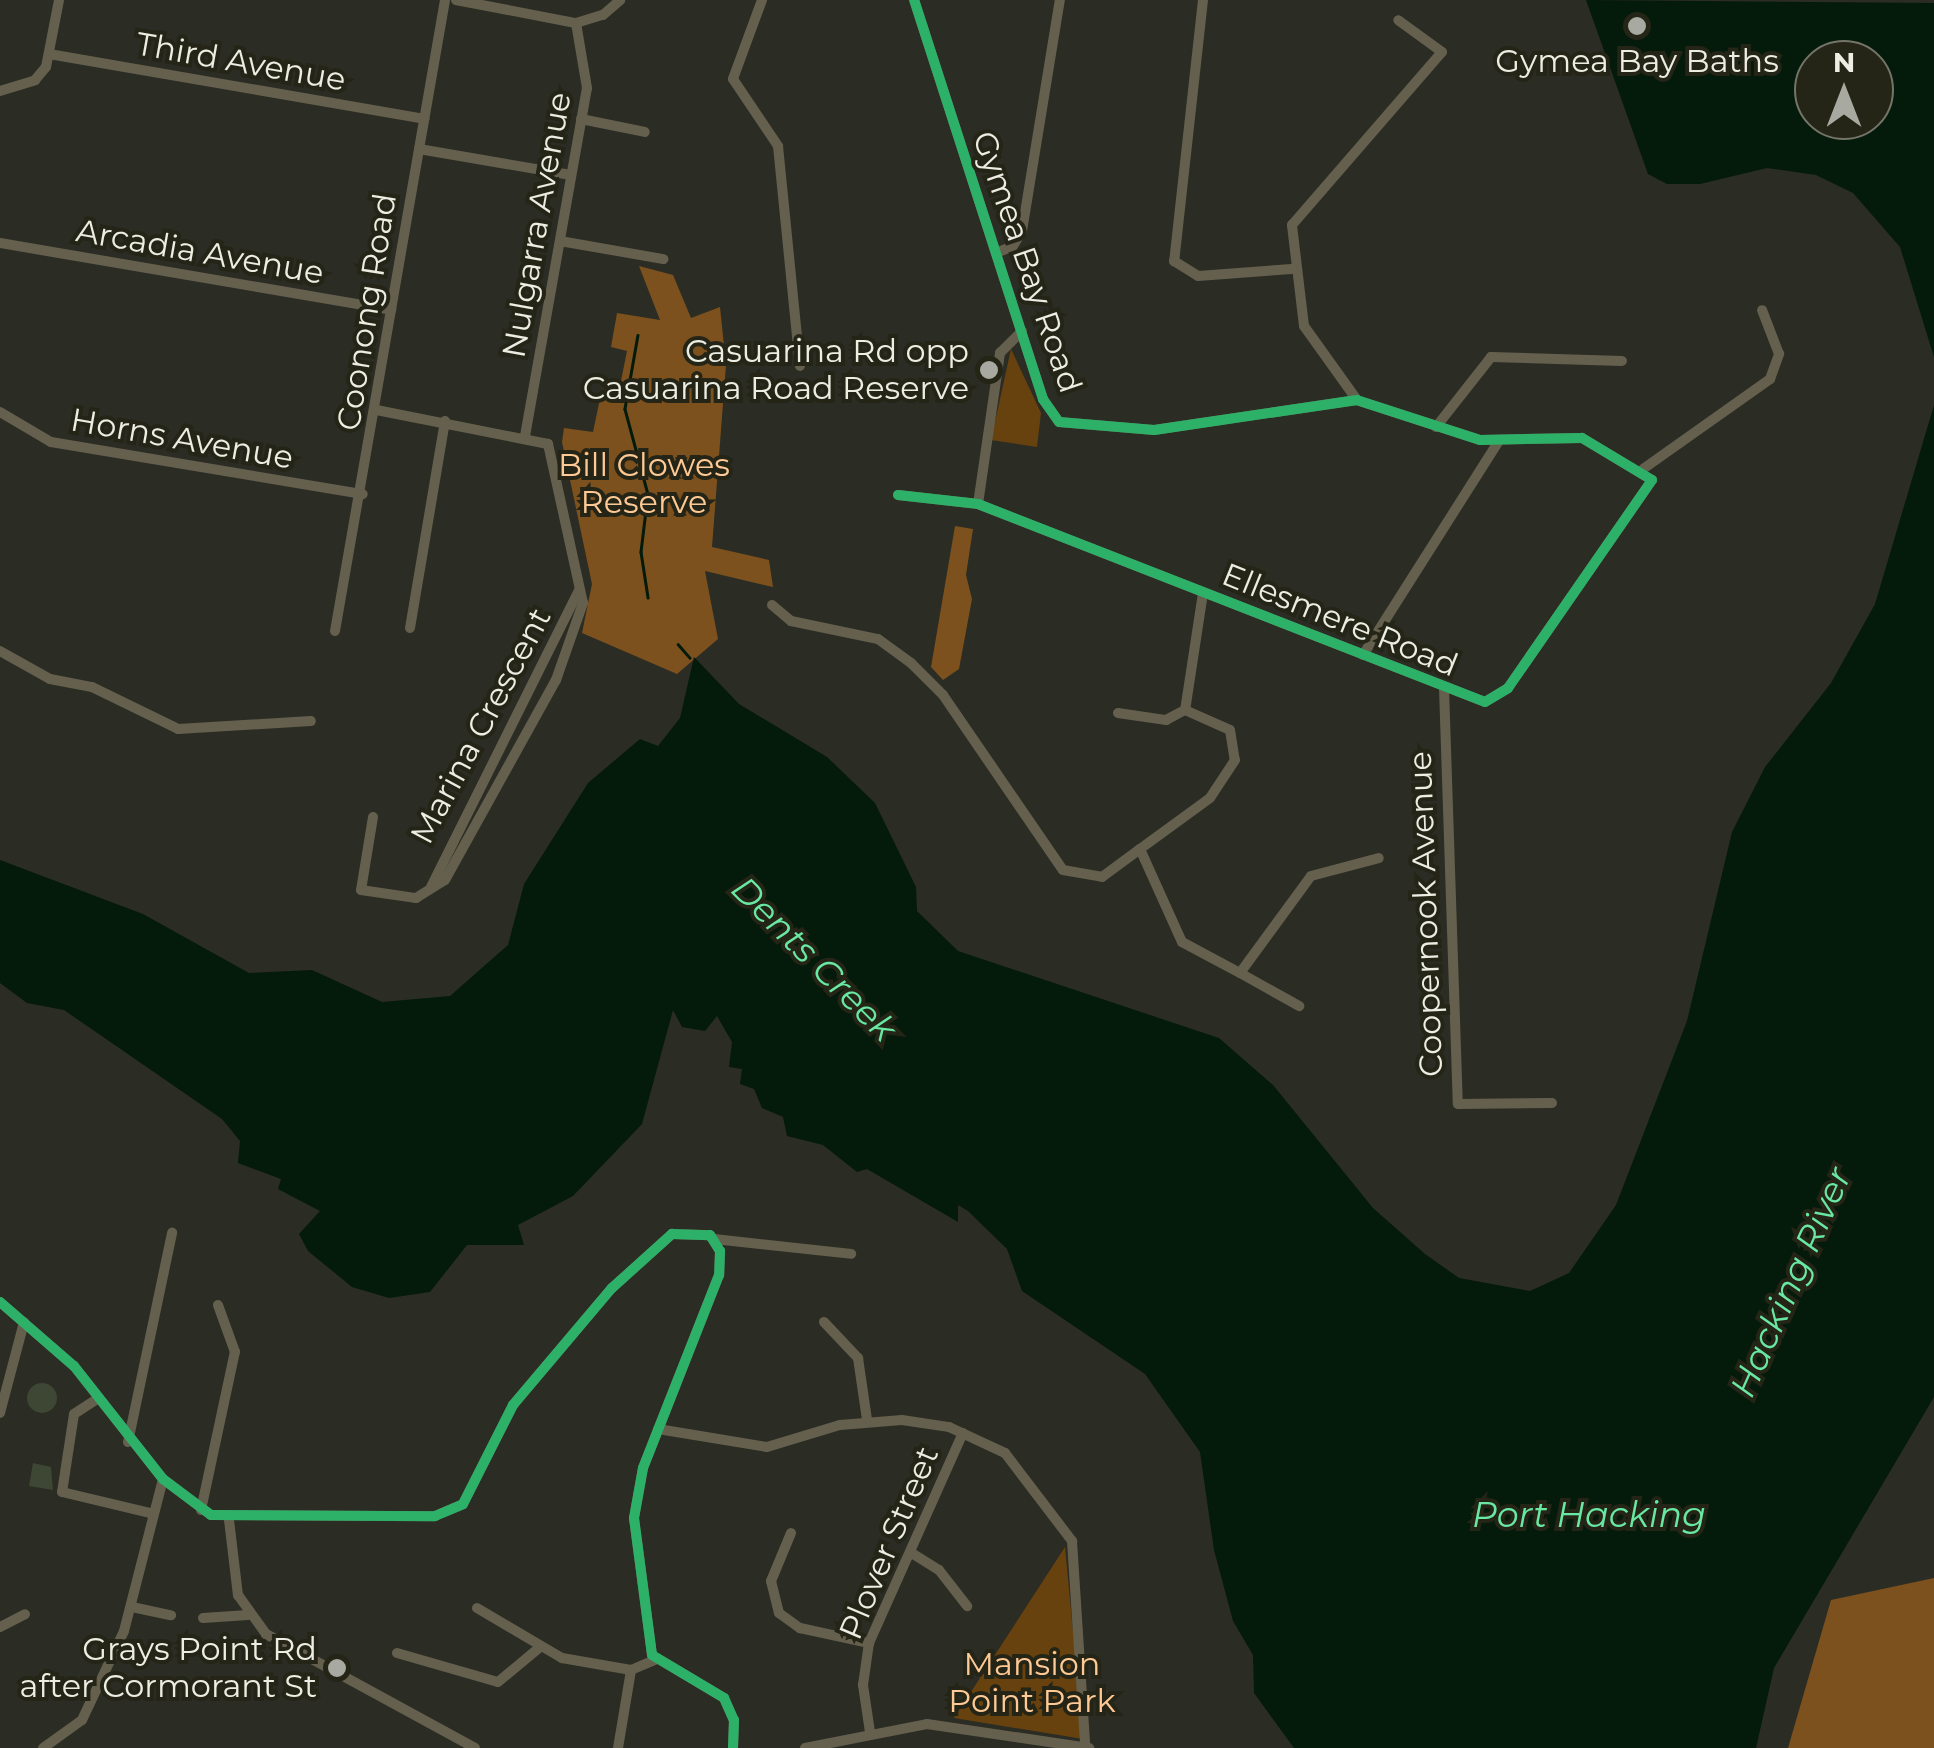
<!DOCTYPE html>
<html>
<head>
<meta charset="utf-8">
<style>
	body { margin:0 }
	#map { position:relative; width:1934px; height:1748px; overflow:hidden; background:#2b2c24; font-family:Montserrat,sans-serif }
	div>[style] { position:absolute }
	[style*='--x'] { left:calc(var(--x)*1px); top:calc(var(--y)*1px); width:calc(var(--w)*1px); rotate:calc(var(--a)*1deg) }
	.green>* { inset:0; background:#68420e }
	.forest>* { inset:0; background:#7c511e }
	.water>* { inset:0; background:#041a0b }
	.stream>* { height:2.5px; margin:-1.25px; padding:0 1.25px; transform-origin:1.25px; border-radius:1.25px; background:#041a0b }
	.building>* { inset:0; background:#3d4733 }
	.round { border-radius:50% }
	.minor>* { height:10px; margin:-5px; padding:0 5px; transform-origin:5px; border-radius:5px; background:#65604e }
	.cycleway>* { height:10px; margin:-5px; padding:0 5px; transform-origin:5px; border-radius:5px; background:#2db169 }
	.dots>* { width:28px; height:28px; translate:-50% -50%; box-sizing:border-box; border:5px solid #242516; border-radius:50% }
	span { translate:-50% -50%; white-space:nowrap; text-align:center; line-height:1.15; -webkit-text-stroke:8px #242516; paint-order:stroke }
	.poi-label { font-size:32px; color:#ecede3 }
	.right { translate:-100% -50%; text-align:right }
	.street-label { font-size:32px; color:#ecede3 }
	.park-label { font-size:32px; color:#fec994 }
	.water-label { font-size:35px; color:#68e8a3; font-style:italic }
	.north { position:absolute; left:1794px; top:40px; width:100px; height:100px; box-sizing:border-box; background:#242516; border:2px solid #747568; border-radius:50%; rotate:0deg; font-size:28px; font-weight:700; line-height:40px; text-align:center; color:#ecede3 }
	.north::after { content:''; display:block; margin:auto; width:35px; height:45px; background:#a8a9a0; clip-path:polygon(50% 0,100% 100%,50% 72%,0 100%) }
</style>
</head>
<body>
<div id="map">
	<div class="green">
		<i style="clip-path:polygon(1011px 349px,1041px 413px,1037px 447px,991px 440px)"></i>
		<i style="clip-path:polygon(1065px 1547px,1083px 1739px,954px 1718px)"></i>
	</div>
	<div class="forest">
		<i style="clip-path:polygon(639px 266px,673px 275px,691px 318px,720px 307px,726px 365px,712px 547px,769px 560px,773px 587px,705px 571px,718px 639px,677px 674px,582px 633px,592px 584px,562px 442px,564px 428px,593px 432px,602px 389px,619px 391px,627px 351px,611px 347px,617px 313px,660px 320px)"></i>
		<i style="clip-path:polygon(955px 526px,973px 529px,966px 575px,972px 599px,959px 669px,943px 680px,931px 667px)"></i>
		<i style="clip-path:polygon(1934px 1578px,1934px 1748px,1788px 1748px,1831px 1600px)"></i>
	</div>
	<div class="water">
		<i style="clip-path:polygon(evenodd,1586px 0,1934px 3px,1934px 357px,1900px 247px,1853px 193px,1816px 175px,1767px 168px,1700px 184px,1667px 184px,1648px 174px,1586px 0,1874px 60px,1874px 120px,1814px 120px,1814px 60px,1874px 60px)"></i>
		<i style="clip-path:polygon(1934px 405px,1934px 1397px,1774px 1668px,1756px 1748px,1294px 1748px,1254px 1693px,1253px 1655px,1233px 1621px,1214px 1550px,1200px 1452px,1145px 1374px,1022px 1291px,1007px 1249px,968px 1211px,958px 1205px,958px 1222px,867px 1169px,857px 1172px,823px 1145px,787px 1136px,783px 1117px,762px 1108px,754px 1089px,740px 1084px,742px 1069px,729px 1067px,732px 1042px,717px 1016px,705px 1031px,682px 1027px,673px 1010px,642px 1124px,573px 1196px,518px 1225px,524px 1245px,467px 1245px,430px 1292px,389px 1298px,352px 1287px,308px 1251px,299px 1234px,320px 1211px,278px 1189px,281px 1179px,238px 1163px,240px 1141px,222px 1119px,64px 1010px,27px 1003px,0 983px,0 860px,143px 914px,249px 973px,312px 970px,382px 1002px,450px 996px,508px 945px,524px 884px,588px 783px,640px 739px,658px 746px,680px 718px,694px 657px,739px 704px,827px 757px,875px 803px,916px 887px,917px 911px,958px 951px,1219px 1038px,1273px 1085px,1373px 1208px,1425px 1254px,1459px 1278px,1530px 1291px,1569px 1273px,1616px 1205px,1687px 1021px,1732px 832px,1765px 767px,1831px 683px,1875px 604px)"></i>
	</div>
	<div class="stream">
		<i style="--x:638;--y:335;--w:75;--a:100"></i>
		<i style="--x:625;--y:409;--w:88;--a:74.9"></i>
		<i style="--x:648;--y:494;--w:58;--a:96.9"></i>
		<i style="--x:641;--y:552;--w:46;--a:81.2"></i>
		<i style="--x:678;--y:644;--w:18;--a:49"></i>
	</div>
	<div class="building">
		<i class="round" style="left:27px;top:1383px;width:30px;height:30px"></i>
		<i style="clip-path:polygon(33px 1463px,51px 1467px,53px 1490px,29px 1486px)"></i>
	</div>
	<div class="minor">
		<i style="--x:456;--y:0;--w:122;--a:10.9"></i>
		<i style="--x:576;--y:23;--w:28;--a:-17"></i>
		<i style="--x:603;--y:15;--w:23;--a:-41"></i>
		<i style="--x:762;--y:0;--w:84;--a:110.2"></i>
		<i style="--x:733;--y:79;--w:81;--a:56.1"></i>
		<i style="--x:778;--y:146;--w:221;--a:84.3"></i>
		<i style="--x:1203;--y:0;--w:263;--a:96.3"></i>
		<i style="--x:1174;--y:261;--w:28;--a:32"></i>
		<i style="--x:1198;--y:276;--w:94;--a:-4.3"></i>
		<i style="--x:49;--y:54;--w:381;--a:9.8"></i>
		<i style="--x:0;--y:91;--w:37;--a:-17"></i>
		<i style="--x:35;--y:80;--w:17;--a:-50"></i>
		<i style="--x:46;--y:67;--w:68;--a:-79"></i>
		<i style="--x:581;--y:119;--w:65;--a:11.5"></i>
		<i style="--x:419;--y:149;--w:154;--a:9.7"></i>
		<i style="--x:560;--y:241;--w:105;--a:9.9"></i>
		<i style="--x:0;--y:243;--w:397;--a:9.7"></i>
		<i style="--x:996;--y:253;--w:18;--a:-22"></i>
		<i style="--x:1013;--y:246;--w:17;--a:-59"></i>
		<i style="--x:1022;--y:231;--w:234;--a:-80.7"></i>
		<i style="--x:1357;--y:400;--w:91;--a:-125.6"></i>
		<i style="--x:1304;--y:326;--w:102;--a:-96.8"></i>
		<i style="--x:1292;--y:225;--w:229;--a:-49.1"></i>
		<i style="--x:1442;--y:52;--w:54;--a:-144"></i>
		<i style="--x:0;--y:412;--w:59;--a:30.5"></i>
		<i style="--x:51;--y:442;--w:316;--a:9.5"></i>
		<i style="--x:1436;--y:427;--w:89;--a:-51.8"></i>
		<i style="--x:1491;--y:357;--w:131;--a:1.7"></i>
		<i style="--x:525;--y:436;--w:353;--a:-79.9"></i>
		<i style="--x:587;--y:88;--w:66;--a:-99.6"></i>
		<i style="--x:1643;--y:469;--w:156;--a:-35.3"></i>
		<i style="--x:1770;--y:379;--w:27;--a:-70"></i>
		<i style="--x:1779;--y:354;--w:47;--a:-111.1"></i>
		<i style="--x:898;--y:495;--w:81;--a:6.4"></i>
		<i style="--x:978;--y:504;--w:544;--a:21.33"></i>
		<i style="--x:1485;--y:702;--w:27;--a:-31"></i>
		<i style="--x:1508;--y:688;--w:253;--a:-55.3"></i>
		<i style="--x:1652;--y:480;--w:82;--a:-149"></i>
		<i style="--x:1582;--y:438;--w:102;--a:178.9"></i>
		<i style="--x:1480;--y:440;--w:129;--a:-162"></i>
		<i style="--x:1357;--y:400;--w:205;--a:171.6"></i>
		<i style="--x:1154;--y:430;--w:95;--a:-175.2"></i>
		<i style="--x:1059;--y:422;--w:28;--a:-125"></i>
		<i style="--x:1043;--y:399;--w:419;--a:-107.9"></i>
		<i style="--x:978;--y:504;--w:153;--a:-81.7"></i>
		<i style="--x:1000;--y:353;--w:31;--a:-45"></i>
		<i style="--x:1203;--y:593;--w:118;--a:98.7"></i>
		<i style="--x:1185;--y:710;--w:49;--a:24"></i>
		<i style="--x:1230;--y:730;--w:30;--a:81"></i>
		<i style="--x:1235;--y:760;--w:45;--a:123.3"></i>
		<i style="--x:1210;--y:798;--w:87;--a:143.9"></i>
		<i style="--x:1140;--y:849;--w:102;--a:65.7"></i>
		<i style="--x:1182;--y:942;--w:66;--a:28.1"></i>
		<i style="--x:1240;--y:973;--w:120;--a:-53.8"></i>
		<i style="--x:1311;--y:876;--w:70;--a:-14.8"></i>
		<i style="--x:772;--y:605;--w:25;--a:40"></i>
		<i style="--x:791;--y:621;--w:89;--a:11.7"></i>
		<i style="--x:878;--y:639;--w:41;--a:36"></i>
		<i style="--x:911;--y:663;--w:45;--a:45"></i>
		<i style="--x:943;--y:695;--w:212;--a:55.6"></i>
		<i style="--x:1063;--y:870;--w:40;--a:10"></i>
		<i style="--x:1102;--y:877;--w:47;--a:-36.4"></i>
		<i style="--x:410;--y:628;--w:210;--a:-80.4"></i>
		<i style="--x:335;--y:631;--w:641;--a:-80.11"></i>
		<i style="--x:0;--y:651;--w:57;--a:29.2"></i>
		<i style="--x:50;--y:679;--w:43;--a:10.8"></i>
		<i style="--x:92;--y:687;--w:96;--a:26"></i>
		<i style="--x:178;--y:729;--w:133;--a:-3.4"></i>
		<i style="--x:1363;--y:655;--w:254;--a:-57.6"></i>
		<i style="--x:1444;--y:688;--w:416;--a:88.1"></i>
		<i style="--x:1458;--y:1104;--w:94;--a:-0.6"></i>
		<i style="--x:1118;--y:713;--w:49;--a:8.3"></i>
		<i style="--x:1166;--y:720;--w:21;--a:-28"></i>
		<i style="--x:373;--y:817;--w:74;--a:99.3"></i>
		<i style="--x:361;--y:890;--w:56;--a:8.3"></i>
		<i style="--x:416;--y:898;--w:34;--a:-32"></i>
		<i style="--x:445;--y:880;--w:229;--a:-61"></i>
		<i style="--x:556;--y:680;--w:82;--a:-70.7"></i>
		<i style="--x:583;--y:603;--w:163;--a:-102.4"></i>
		<i style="--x:548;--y:444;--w:175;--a:-168.8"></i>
		<i style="--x:431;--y:887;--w:332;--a:-63.5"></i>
		<i style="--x:1240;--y:973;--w:68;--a:29.2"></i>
		<i style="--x:714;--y:1239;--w:138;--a:6.2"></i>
		<i style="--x:0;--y:1302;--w:98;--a:40.9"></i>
		<i style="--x:74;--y:1366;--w:144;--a:51.8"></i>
		<i style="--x:163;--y:1479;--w:60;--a:36.9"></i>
		<i style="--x:211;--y:1515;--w:224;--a:0.3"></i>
		<i style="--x:435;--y:1516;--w:30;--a:-23"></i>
		<i style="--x:463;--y:1504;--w:111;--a:-63.2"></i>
		<i style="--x:513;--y:1405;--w:153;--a:-49.8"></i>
		<i style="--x:612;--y:1288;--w:81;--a:-42"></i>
		<i style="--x:672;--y:1234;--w:38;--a:2"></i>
		<i style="--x:710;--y:1235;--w:19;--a:58"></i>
		<i style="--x:720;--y:1251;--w:24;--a:92"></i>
		<i style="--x:719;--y:1275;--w:207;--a:111.5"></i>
		<i style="--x:643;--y:1468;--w:51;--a:100.2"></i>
		<i style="--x:634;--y:1518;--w:138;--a:82.5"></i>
		<i style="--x:652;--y:1655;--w:84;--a:30.8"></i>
		<i style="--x:724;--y:1698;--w:24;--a:66"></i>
		<i style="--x:734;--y:1720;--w:28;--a:92"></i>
		<i style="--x:824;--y:1322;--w:50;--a:46.6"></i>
		<i style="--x:858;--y:1358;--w:63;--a:81.7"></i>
		<i style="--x:97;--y:1399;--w:27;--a:147"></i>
		<i style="--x:74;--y:1414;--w:79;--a:98.7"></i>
		<i style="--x:62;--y:1492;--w:90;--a:13.4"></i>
		<i style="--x:0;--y:1413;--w:94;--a:-75.2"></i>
		<i style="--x:658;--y:1429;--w:110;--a:9.4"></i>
		<i style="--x:767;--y:1447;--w:76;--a:-16.8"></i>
		<i style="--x:840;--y:1425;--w:62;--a:-4.6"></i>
		<i style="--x:902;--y:1420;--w:48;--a:8.5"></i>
		<i style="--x:949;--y:1427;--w:62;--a:24.9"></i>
		<i style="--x:1005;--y:1453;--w:111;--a:52.7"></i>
		<i style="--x:1072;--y:1541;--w:202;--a:86.3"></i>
		<i style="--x:128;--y:1442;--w:214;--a:-78.1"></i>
		<i style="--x:201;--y:1510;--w:162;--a:-77.9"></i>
		<i style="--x:235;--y:1352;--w:50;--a:-109.9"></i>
		<i style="--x:229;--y:1520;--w:76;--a:83.2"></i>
		<i style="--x:238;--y:1595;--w:48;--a:54.3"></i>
		<i style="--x:266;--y:1634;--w:238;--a:28.6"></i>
		<i style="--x:791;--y:1533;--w:52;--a:112.6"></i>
		<i style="--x:771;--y:1581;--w:33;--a:76"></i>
		<i style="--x:779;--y:1613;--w:26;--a:36"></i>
		<i style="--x:800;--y:1628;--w:71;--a:12.3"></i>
		<i style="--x:910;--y:1552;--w:34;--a:32"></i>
		<i style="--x:939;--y:1570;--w:46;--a:52.1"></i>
		<i style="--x:132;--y:1607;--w:40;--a:12"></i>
		<i style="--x:477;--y:1608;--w:99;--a:30.5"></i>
		<i style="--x:562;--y:1658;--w:70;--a:9.9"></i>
		<i style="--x:631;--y:1670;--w:26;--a:-23"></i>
		<i style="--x:203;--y:1618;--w:45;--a:-3.8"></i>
		<i style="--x:0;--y:1627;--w:28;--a:-27"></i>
		<i style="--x:397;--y:1653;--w:105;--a:16"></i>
		<i style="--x:498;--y:1682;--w:53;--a:-39.7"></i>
		<i style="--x:870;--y:1732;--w:48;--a:-98.5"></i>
		<i style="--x:863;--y:1685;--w:42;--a:-81.9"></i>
		<i style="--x:869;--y:1643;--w:230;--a:-65.9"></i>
		<i style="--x:43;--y:1748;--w:48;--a:-35.7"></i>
		<i style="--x:82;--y:1720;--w:98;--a:-64.7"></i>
		<i style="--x:124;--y:1631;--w:157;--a:-75.6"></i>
		<i style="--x:618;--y:1748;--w:79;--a:-80.5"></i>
		<i style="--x:805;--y:1748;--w:124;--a:-11.1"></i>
		<i style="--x:927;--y:1724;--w:164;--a:8.4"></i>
	</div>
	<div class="cycleway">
		<i style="--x:898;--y:495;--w:81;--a:6.4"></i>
		<i style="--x:978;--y:504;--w:544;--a:21.33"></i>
		<i style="--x:1485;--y:702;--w:27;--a:-31"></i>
		<i style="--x:1508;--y:688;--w:253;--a:-55.3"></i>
		<i style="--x:1652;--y:480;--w:82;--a:-149"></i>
		<i style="--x:1582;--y:438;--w:102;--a:178.9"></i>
		<i style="--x:1480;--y:440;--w:129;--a:-162"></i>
		<i style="--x:1357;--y:400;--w:205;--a:171.6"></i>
		<i style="--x:1154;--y:430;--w:95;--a:-175.2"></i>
		<i style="--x:1059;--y:422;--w:28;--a:-125"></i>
		<i style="--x:1043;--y:399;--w:419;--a:-107.9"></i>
		<i style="--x:0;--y:1302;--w:98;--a:40.9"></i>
		<i style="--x:74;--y:1366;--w:144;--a:51.8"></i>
		<i style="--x:163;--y:1479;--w:60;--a:36.9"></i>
		<i style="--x:211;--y:1515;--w:224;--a:0.3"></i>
		<i style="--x:435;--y:1516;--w:30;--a:-23"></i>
		<i style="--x:463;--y:1504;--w:111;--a:-63.2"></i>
		<i style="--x:513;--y:1405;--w:153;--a:-49.8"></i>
		<i style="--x:612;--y:1288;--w:81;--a:-42"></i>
		<i style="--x:672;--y:1234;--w:38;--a:2"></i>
		<i style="--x:710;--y:1235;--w:19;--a:58"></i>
		<i style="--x:720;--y:1251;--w:24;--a:92"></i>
		<i style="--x:719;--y:1275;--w:207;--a:111.5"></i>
		<i style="--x:643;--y:1468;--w:51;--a:100.2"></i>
		<i style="--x:634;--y:1518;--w:138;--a:82.5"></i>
		<i style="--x:652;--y:1655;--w:84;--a:30.8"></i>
		<i style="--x:724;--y:1698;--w:24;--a:66"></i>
		<i style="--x:734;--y:1720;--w:28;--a:92"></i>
	</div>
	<div class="dots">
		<i style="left:1637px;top:26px;background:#a8a9a0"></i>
		<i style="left:989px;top:370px;background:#a8a9a0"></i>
		<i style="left:337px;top:1668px;background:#a8a9a0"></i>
	</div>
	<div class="poi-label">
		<span style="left:1637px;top:61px">Gymea Bay Baths</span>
		<span class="right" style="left:969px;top:370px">Casuarina Rd opp<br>Casuarina Road Reserve</span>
		<span class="right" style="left:317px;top:1668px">Grays Point Rd<br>after Cormorant St</span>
	</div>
	<div class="street-label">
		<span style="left:241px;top:62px;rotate:10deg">Third Avenue</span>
		<span style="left:537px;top:225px;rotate:-80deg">Nulgarra Avenue</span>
		<span style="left:200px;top:252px;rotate:10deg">Arcadia Avenue</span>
		<span style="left:1027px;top:262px;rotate:71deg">Gymea Bay Road</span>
		<span style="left:367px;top:312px;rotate:-81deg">Coonong Road</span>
		<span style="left:182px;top:439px;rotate:10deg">Horns Avenue</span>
		<span style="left:1340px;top:620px;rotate:22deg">Ellesmere Road</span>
		<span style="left:481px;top:726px;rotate:-62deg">Marina Crescent</span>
		<span style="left:1426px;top:914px;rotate:-92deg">Coopernook Avenue</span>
		<span style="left:889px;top:1543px;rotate:-67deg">Plover Street</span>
	</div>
	<div class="park-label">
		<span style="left:644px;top:484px">Bill Clowes<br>Reserve</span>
		<span style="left:1032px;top:1683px">Mansion<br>Point Park</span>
	</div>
	<div class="water-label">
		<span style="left:814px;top:959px;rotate:45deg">Dents Creek</span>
		<span style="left:1791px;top:1282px;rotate:-66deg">Hacking River</span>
		<span style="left:1589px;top:1515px">Port Hacking</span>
	</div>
	<div class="north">N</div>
</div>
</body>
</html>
